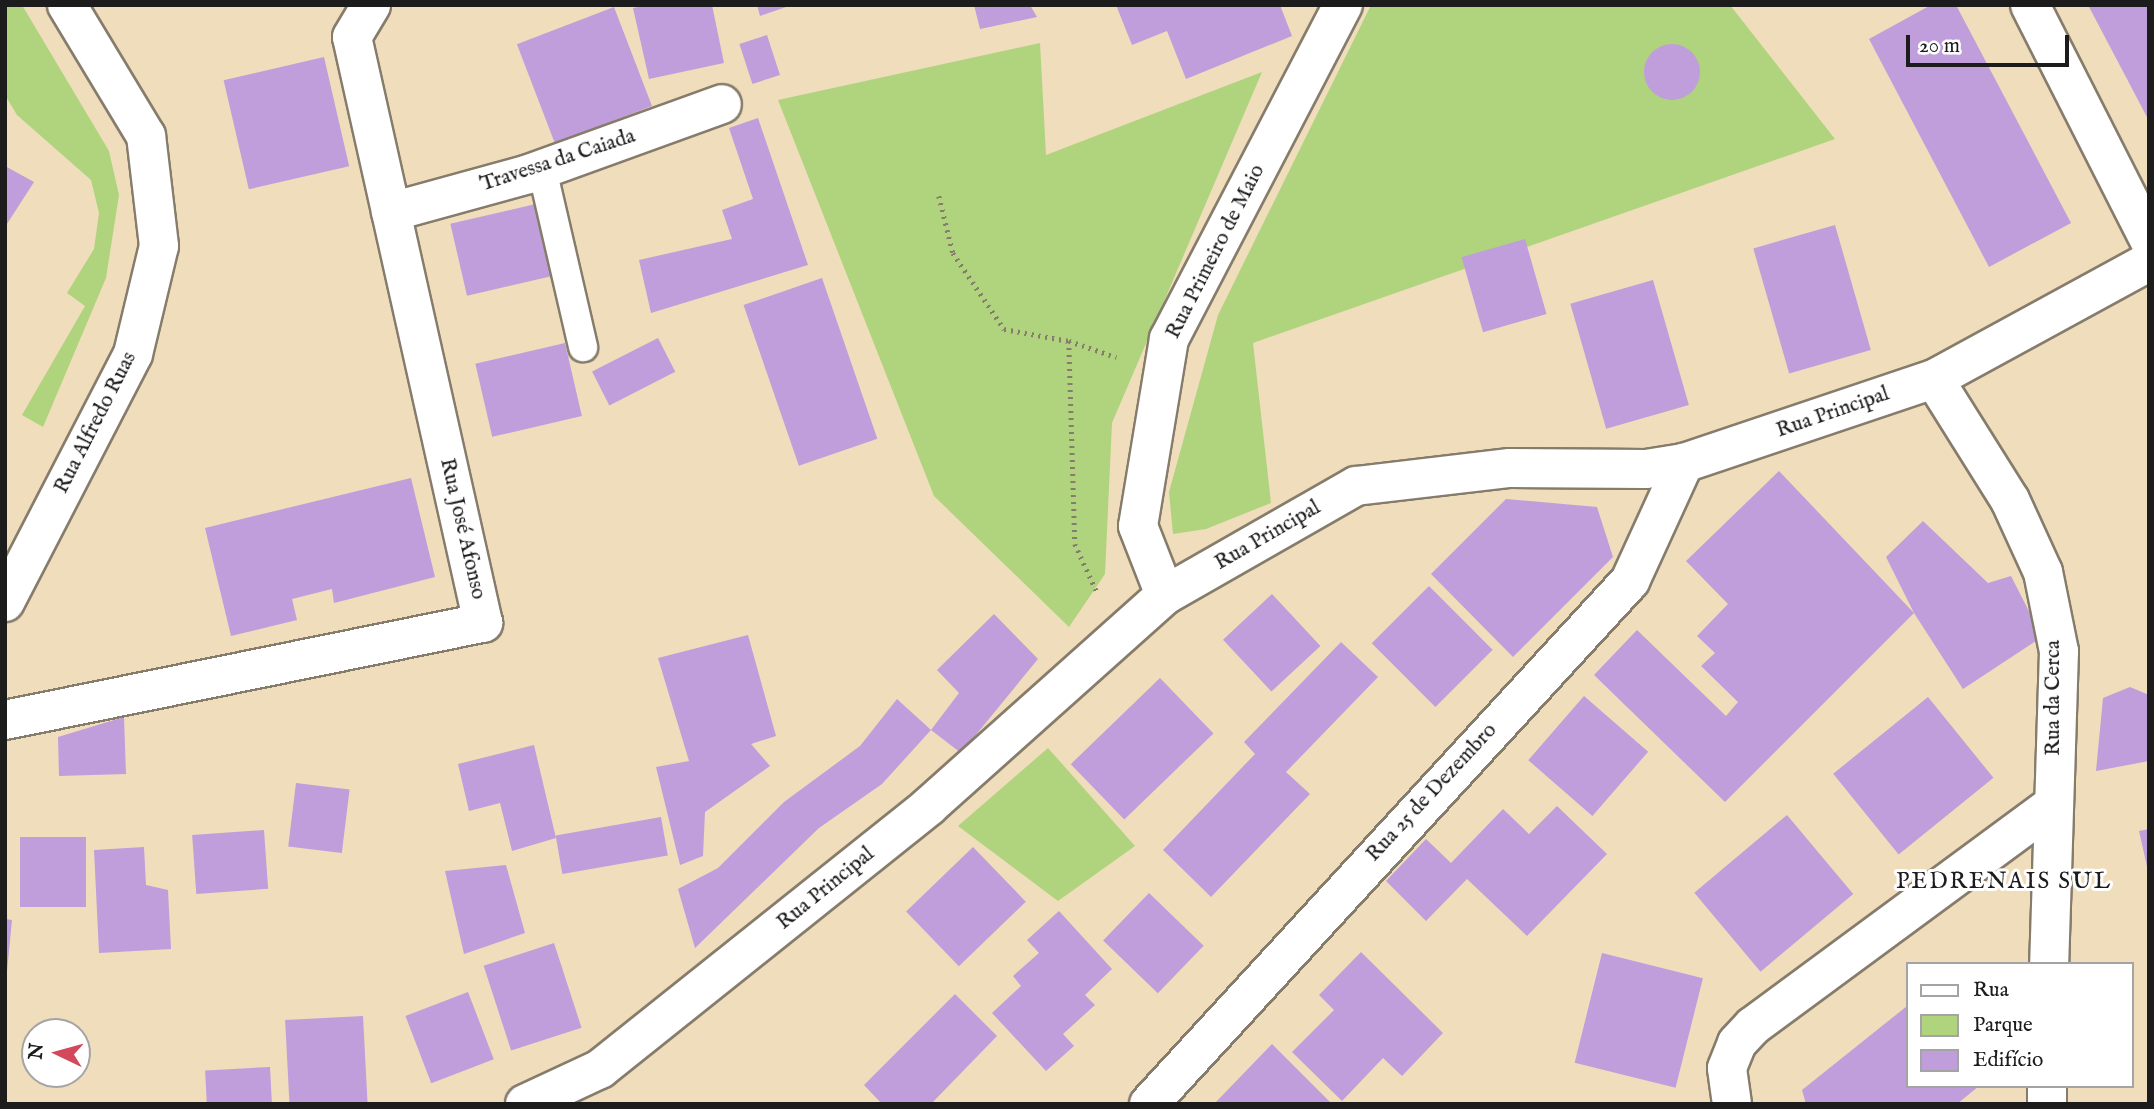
<!DOCTYPE html>
<html>
<head>
<meta charset="utf-8">
<style>
	body { margin:0 }
	#map { position:relative; width:2154px; height:1109px; overflow:hidden; background:#f0ddbc; font-family:"IM FELL English",serif }
	div>[style] { position:absolute }
	[style*='--x'] { left:calc(var(--x)*1px); top:calc(var(--y)*1px); width:calc(var(--w)*1px); rotate:calc(var(--a)*1deg) }
	.green>* { inset:0; background:#afd47d }
	.building>* { inset:0; background:#bf9edb; transform-origin:0 0 }
	.round { border-radius:50% }
	.path>* { height:4.5px; margin-top:-2.25px; transform-origin:0; background:repeating-linear-gradient(90deg,#867c6c 0 2px,transparent 0 7px) }
	.roads { filter:drop-shadow(2px 0 #867c6c) drop-shadow(-2px 0 #867c6c) drop-shadow(0 2px #867c6c) drop-shadow(0 -2px #867c6c) }
	.lane>* { height:28px; margin:-14px; padding:0 14px; transform-origin:14px; border-radius:14px; background:#fff }
	.street>* { height:38px; margin:-19px; padding:0 19px; transform-origin:19px; border-radius:19px; background:#fff }
	span { translate:-50% -50%; white-space:nowrap; text-align:center; line-height:1.15; -webkit-text-stroke:6px #fff; paint-order:stroke }
	.street-label { font-size:21px; color:#1c1c1c }
	.neighbourhood-label { font-size:23px; color:#1c1c1c; letter-spacing:2px }
	.frame { position:absolute; inset:0; border:7px solid #1c1c1c; pointer-events:none }
	.legend { position:absolute; left:1906px; top:962px; width:228px; height:126px; box-sizing:border-box; background:#fff; border:2px solid #a4a4a4; margin:0; padding:9px 12px; list-style:none; font-size:21px; color:#1c1c1c }
	.legend li { display:flex; align-items:center; gap:14px; height:35px }
	.legend b { width:35px; border:2px solid #a4a4a4 }
	.north { position:absolute; left:21px; top:1018px; width:70px; height:70px; box-sizing:border-box; background:#fff; border:2px solid #a4a4a4; border-radius:50%; rotate:275deg; font-size:19px; font-weight:700; line-height:28px; text-align:center; color:#1c1c1c }
	.north::after { content:''; display:block; margin:auto; width:24px; height:32px; background:#d1495b; clip-path:polygon(50% 0,100% 100%,50% 72%,0 100%) }
	.scale { position:absolute; left:1906px; top:35px; width:163px; height:32px; box-sizing:border-box; border:4px solid #1c1c1c; border-top:0; padding-left:9px; font-size:21px; line-height:24px; white-space:nowrap; color:#1c1c1c; -webkit-text-stroke:5px #fff; paint-order:stroke }
</style>
</head>
<body>
<div id="map">
	<div class="green">
		<i style="clip-path:polygon(5px 5px,22px 5px,109px 151px,119px 195px,106px 278px,43px 427px,22px 415px,85px 306px,67px 293px,94px 249px,99px 213px,91px 180px,17px 115px,5px 95px)"></i>
		<i style="clip-path:polygon(1371px 5px,1730px 5px,1835px 139px,1253px 343px,1271px 503px,1206px 529px,1173px 534px,1169px 492px,1218px 315px)"></i>
		<i style="clip-path:polygon(1040px 43px,1046px 155px,1262px 72px,1112px 423px,1105px 574px,1069px 627px,934px 496px,778px 100px)"></i>
		<i style="clip-path:polygon(1048px 748px,1135px 846px,1058px 901px,958px 826px)"></i>
	</div>
	<div class="building">
		<i style="clip-path:polygon(648px 5px,712px 5px,724px 63px,649px 79px,633px 8px)"></i>
		<i style="clip-path:polygon(757px 5px,789px 5px,789px 6px,760px 16px)"></i>
		<i style="clip-path:polygon(974px 5px,1030px 5px,1037px 17px,980px 29px)"></i>
		<i style="clip-path:polygon(1116px 5px,1280px 5px,1292px 36px,1186px 79px,1167px 31px,1132px 45px)"></i>
		<i style="clip-path:polygon(1931px 5px,1956px 5px,2071px 223px,1989px 267px,1869px 39px)"></i>
		<i style="clip-path:polygon(2088px 5px,2149px 5px,2149px 121px,2127px 79px)"></i>
		<i style="left:614px;top:7px;width:106px;height:104px;rotate:69deg"></i>
		<i style="left:767px;top:35px;width:42px;height:29px;rotate:72deg"></i>
		<i class="round" style="left:1644px;top:44px;width:56px;height:56px"></i>
		<i style="left:324px;top:57px;width:112px;height:103px;rotate:77deg"></i>
		<i style="clip-path:polygon(758px 118px,808px 265px,651px 313px,639px 260px,732px 239px,722px 210px,753px 199px,729px 128px)"></i>
		<i style="clip-path:polygon(5px 166px,34px 182px,5px 227px)"></i>
		<i style="left:540px;top:203px;width:74px;height:92px;rotate:77deg"></i>
		<i style="left:1835px;top:225px;width:130px;height:85px;rotate:74deg"></i>
		<i style="left:1525px;top:239px;width:78px;height:66px;rotate:74deg"></i>
		<i style="left:822px;top:278px;width:170px;height:83px;rotate:71deg"></i>
		<i style="left:1653px;top:280px;width:130px;height:86px;rotate:74deg"></i>
		<i style="left:658px;top:338px;width:38px;height:74px;rotate:63deg"></i>
		<i style="left:565px;top:343px;width:75px;height:92px;rotate:77deg"></i>
		<i style="clip-path:polygon(1779px 471px,1914px 613px,1725px 802px,1594px 675px,1637px 630px,1726px 716px,1738px 702px,1701px 666px,1715px 653px,1697px 636px,1728px 604px,1686px 561px)"></i>
		<i style="clip-path:polygon(411px 478px,435px 577px,334px 603px,332px 589px,292px 599px,297px 620px,231px 636px,205px 528px)"></i>
		<i style="clip-path:polygon(1506px 499px,1597px 507px,1613px 557px,1513px 657px,1431px 574px)"></i>
		<i style="clip-path:polygon(1923px 521px,1988px 583px,2011px 576px,2042px 637px,1963px 689px,1914px 613px,1886px 557px)"></i>
		<i style="left:1429px;top:586px;width:90px;height:81px;rotate:45deg"></i>
		<i style="left:1272px;top:594px;width:71px;height:67px;rotate:47deg"></i>
		<i style="clip-path:polygon(994px 614px,1038px 659px,961px 753px,931px 730px,959px 693px,937px 670px)"></i>
		<i style="clip-path:polygon(748px 635px,776px 736px,751px 744px,770px 766px,705px 812px,703px 856px,680px 865px,656px 767px,689px 761px,658px 658px)"></i>
		<i style="clip-path:polygon(1341px 642px,1378px 677px,1286px 772px,1310px 794px,1211px 897px,1163px 850px,1255px 754px,1244px 742px)"></i>
		<i style="left:1160px;top:678px;width:77px;height:124px;rotate:46deg"></i>
		<i style="clip-path:polygon(2130px 687px,2149px 695px,2149px 761px,2096px 771px,2103px 698px)"></i>
		<i style="left:1584px;top:696px;width:85px;height:85px;rotate:41deg"></i>
		<i style="left:1928px;top:697px;width:104px;height:122px;rotate:51deg"></i>
		<i style="clip-path:polygon(897px 699px,931px 730px,882px 784px,819px 828px,695px 948px,678px 889px,718px 868px,784px 802px,860px 746px)"></i>
		<i style="clip-path:polygon(124px 717px,126px 774px,59px 776px,58px 737px)"></i>
		<i style="clip-path:polygon(534px 745px,556px 838px,512px 851px,500px 803px,469px 811px,458px 764px)"></i>
		<i style="left:296px;top:783px;width:54px;height:64px;rotate:7deg"></i>
		<i style="clip-path:polygon(1557px 806px,1607px 854px,1527px 936px,1467px 879px,1426px 921px,1386px 881px,1426px 839px,1451px 863px,1503px 809px,1529px 834px)"></i>
		<i style="left:1787px;top:815px;width:103px;height:121px;rotate:50deg"></i>
		<i style="left:661px;top:817px;width:39px;height:107px;rotate:80deg"></i>
		<i style="clip-path:polygon(2149px 829px,2149px 871px,2148px 871px,2139px 831px)"></i>
		<i style="left:264px;top:830px;width:59px;height:72px;rotate:86deg"></i>
		<i style="left:86px;top:837px;width:70px;height:66px;rotate:90deg"></i>
		<i style="clip-path:polygon(144px 847px,146px 885px,168px 890px,171px 949px,99px 953px,94px 850px)"></i>
		<i style="left:973px;top:847px;width:76px;height:93px;rotate:46deg"></i>
		<i style="clip-path:polygon(506px 865px,525px 933px,464px 954px,445px 871px)"></i>
		<i style="left:1149px;top:893px;width:76px;height:66px;rotate:44deg"></i>
		<i style="clip-path:polygon(1059px 911px,1112px 969px,1085px 995px,1095px 1005px,1063px 1034px,1074px 1046px,1046px 1071px,992px 1013px,1021px 986px,1013px 976px,1039px 953px,1027px 940px)"></i>
		<i style="clip-path:polygon(5px 919px,12px 920px,7px 971px,5px 971px)"></i>
		<i style="left:554px;top:943px;width:89px;height:74px;rotate:72deg"></i>
		<i style="clip-path:polygon(1361px 952px,1443px 1033px,1402px 1076px,1383px 1058px,1342px 1101px,1292px 1052px,1334px 1010px,1319px 995px)"></i>
		<i style="left:1602px;top:953px;width:104px;height:113px;rotate:14deg"></i>
		<i style="left:468px;top:992px;width:72px;height:67px;rotate:69deg"></i>
		<i style="clip-path:polygon(955px 994px,997px 1036px,931px 1104px,882px 1104px,864px 1085px)"></i>
		<i style="clip-path:polygon(1907px 1006px,1907px 1086px,1979px 1086px,1957px 1104px,1806px 1104px,1802px 1090px)"></i>
		<i style="left:363px;top:1016px;width:88px;height:78px;rotate:87deg"></i>
		<i style="clip-path:polygon(1272px 1044px,1332px 1104px,1214px 1104px)"></i>
		<i style="left:270px;top:1067px;width:37px;height:65px;rotate:87deg"></i>
	</div>
	<div class="path">
		<i style="--x:939;--y:196;--w:59;--a:76.2"></i>
		<i style="--x:953;--y:253;--w:92;--a:56.1"></i>
		<i style="--x:1004;--y:329;--w:66;--a:10.5"></i>
		<i style="--x:1069;--y:341;--w:203;--a:88.3"></i>
		<i style="--x:1075;--y:544;--w:53;--a:65.4"></i>
		<i style="--x:1069;--y:341;--w:50;--a:18.8"></i>
	</div>
	<div class="roads">
		<div class="lane">
			<i style="--x:542;--y:169;--w:183;--a:77"></i>
		</div>
		<div class="street">
			<i style="--x:2030;--y:5;--w:263;--a:63.1"></i>
			<i style="--x:391;--y:212;--w:143;--a:-15.4"></i>
			<i style="--x:529;--y:174;--w:205;--a:-19.9"></i>
			<i style="--x:1934;--y:379;--w:143;--a:57.9"></i>
			<i style="--x:2010;--y:500;--w:79;--a:65.4"></i>
			<i style="--x:2043;--y:572;--w:81;--a:78.6"></i>
			<i style="--x:2059;--y:651;--w:313;--a:91.8"></i>
			<i style="--x:1165;--y:595;--w:74;--a:-111.4"></i>
			<i style="--x:1138;--y:526;--w:190;--a:-80.6"></i>
			<i style="--x:1169;--y:339;--w:377;--a:-62.5"></i>
			<i style="--x:5;--y:602;--w:279;--a:-62.7"></i>
			<i style="--x:133;--y:354;--w:111;--a:-76.5"></i>
			<i style="--x:159;--y:246;--w:111;--a:-96.7"></i>
			<i style="--x:146;--y:136;--w:153;--a:-121.1"></i>
			<i style="--x:5;--y:720;--w:488;--a:-11.5"></i>
			<i style="--x:483;--y:623;--w:600;--a:-102.6"></i>
			<i style="--x:352;--y:37;--w:37;--a:-59"></i>
			<i style="--x:525;--y:1104;--w:83;--a:-25"></i>
			<i style="--x:600;--y:1069;--w:421;--a:-38.6"></i>
			<i style="--x:929;--y:806;--w:317;--a:-41.8"></i>
			<i style="--x:1165;--y:595;--w:220;--a:-29.7"></i>
			<i style="--x:1356;--y:486;--w:155;--a:-6.7"></i>
			<i style="--x:1510;--y:468;--w:136;--a:0.4"></i>
			<i style="--x:1646;--y:469;--w:38;--a:-9"></i>
			<i style="--x:1684;--y:463;--w:264;--a:-18.6"></i>
			<i style="--x:1934;--y:379;--w:245;--a:-28.6"></i>
			<i style="--x:1149;--y:1104;--w:711;--a:-47.4"></i>
			<i style="--x:1630;--y:581;--w:130;--a:-65.4"></i>
			<i style="--x:1732;--y:1104;--w:36;--a:-98"></i>
			<i style="--x:1727;--y:1068;--w:27;--a:-68"></i>
			<i style="--x:1737;--y:1043;--w:23;--a:-47"></i>
			<i style="--x:1753;--y:1026;--w:373;--a:-36.4"></i>
			<i style="--x:2047;--y:1104;--w:18;--a:-90"></i>
		</div>
	</div>
	<div class="street-label">
		<span style="left:558px;top:161px;rotate:-18deg">Travessa da Caiada</span>
		<span style="left:1216px;top:252px;rotate:-63deg">Rua Primeiro de Maio</span>
		<span style="left:1833px;top:413px;rotate:-19deg">Rua Principal</span>
		<span style="left:96px;top:423px;rotate:-63deg">Rua Alfredo Ruas</span>
		<span style="left:462px;top:529px;rotate:77deg">Rua José Afonso</span>
		<span style="left:1268px;top:536px;rotate:-30deg">Rua Principal</span>
		<span style="left:2054px;top:698px;rotate:-90deg">Rua da Cerca</span>
		<span style="left:1432px;top:793px;rotate:-47deg">Rua 25 de Dezembro</span>
		<span style="left:826px;top:889px;rotate:-39deg">Rua Principal</span>
	</div>
	<div class="neighbourhood-label">
		<span style="left:2004px;top:882px">PEDRENAIS SUL</span>
	</div>
	<div class="frame"></div>
	<ul class="legend">
	<li><b style="height:9px;background:#fff"></b>Rua</li>
	<li><b style="height:19px;background:#afd47d"></b>Parque</li>
	<li><b style="height:19px;background:#bf9edb"></b>Edifício</li>
	</ul>
	<div class="north">N</div>
	<div class="scale">20 m</div>
</div>
</body>
</html>
